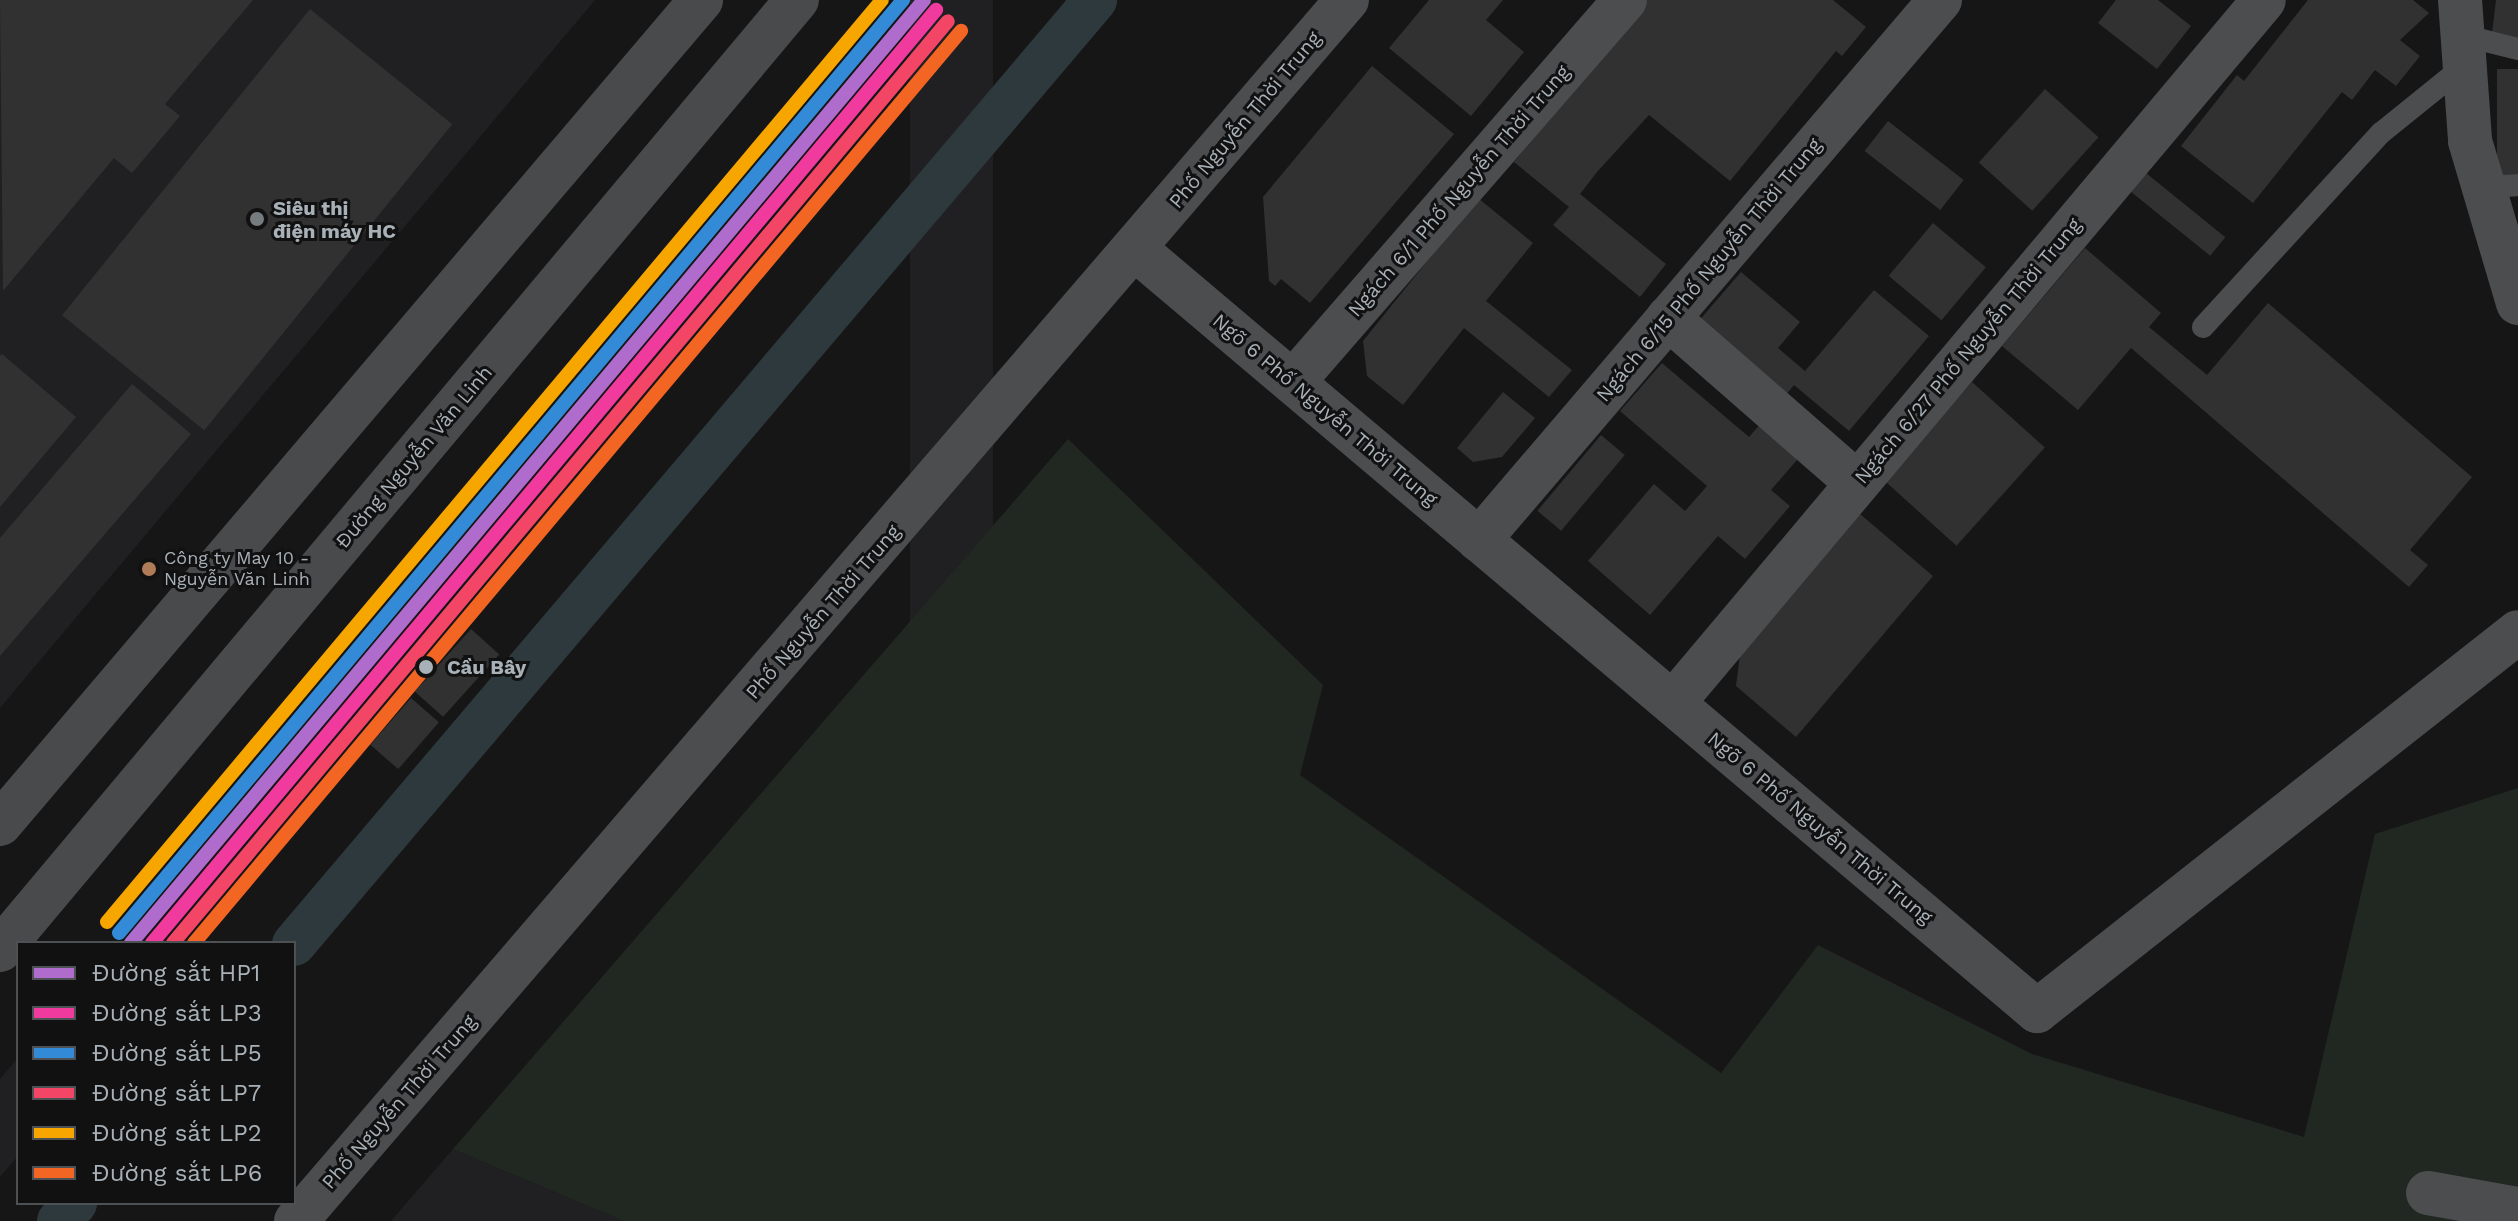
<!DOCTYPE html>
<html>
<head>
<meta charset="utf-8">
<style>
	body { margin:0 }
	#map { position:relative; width:2518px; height:1221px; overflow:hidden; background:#161617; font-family:"Work Sans",sans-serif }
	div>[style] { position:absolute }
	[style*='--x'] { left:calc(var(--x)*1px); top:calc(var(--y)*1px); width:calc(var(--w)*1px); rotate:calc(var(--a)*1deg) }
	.built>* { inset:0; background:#202022; transform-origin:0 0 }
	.green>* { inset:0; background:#212721 }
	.canal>* { height:44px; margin:-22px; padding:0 22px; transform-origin:22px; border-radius:22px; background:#2d393c }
	.building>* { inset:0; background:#313132; transform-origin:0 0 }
	.service>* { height:22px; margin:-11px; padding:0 11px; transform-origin:11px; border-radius:11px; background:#4b4d4f }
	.minor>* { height:44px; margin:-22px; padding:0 22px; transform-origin:22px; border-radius:22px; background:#4b4d4f }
	.tertiary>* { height:44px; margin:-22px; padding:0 22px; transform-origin:22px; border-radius:22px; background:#4b4d4f }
	.trunk>* { height:44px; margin:-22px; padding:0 22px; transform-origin:22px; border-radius:22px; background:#484a4c }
	.rail-1>* { height:14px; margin:-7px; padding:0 7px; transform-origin:7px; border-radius:7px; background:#b06ccc }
	.rail-2>* { height:14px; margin:-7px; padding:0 7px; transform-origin:7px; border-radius:7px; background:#f13a9d }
	.rail-3>* { height:14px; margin:-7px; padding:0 7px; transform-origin:7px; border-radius:7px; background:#338bd7 }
	.rail-4>* { height:14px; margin:-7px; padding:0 7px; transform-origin:7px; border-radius:7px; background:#f34667 }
	.rail-5>* { height:14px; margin:-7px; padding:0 7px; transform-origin:7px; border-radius:7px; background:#f7a600 }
	.rail-6>* { height:14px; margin:-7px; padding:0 7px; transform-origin:7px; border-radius:7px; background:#f26522 }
	.dots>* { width:22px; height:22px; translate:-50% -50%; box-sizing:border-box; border:4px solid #111112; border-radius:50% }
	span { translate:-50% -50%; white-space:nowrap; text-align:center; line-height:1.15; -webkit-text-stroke:6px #111112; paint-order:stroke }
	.bus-label { font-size:18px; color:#a8b1b7 }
	.left { translate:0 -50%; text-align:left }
	.street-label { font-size:20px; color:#a8b1b7 }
	.poi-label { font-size:20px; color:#a8b1b7; font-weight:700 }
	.stop-label { font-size:20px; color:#a8b1b7; font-weight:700 }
	.legend { position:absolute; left:16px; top:941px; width:280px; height:264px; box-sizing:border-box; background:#111112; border:2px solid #4d5154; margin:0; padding:10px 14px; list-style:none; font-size:24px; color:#a8b1b7 }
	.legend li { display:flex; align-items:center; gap:16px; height:40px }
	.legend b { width:40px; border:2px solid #4d5154 }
</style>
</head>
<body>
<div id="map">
	<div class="built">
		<i style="clip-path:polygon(0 0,595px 0,0 708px)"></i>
		<i style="left:910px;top:0;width:83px;height:1233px"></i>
		<i style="clip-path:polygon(18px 1058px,18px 1156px,0 1177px,0 1079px)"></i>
		<i style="clip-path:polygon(453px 1149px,623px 1221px,391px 1221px)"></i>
	</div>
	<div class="green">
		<i style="clip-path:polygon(1068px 439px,1323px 685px,1300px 775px,1721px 1073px,1818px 945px,2032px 1054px,2304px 1137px,2375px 834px,2518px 788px,2518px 1221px,623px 1221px,453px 1149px)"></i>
	</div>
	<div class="canal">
		<i style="--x:294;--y:944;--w:1238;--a:-49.68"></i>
		<i style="--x:59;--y:1221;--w:24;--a:-48"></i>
	</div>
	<div class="building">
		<i style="clip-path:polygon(0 0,253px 0,165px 104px,180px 116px,132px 173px,114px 158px,3px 291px)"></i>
		<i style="clip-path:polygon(1429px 0,1503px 0,1486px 20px,1524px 52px,1471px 116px,1389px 48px)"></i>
		<i style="clip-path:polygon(1645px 0,1833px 0,1866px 27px,1842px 56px,1836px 51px,1730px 181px,1649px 115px,1597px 172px,1580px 194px,1666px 264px,1640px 297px,1553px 225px,1569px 207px,1514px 162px)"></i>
		<i style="clip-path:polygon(2116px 0,2158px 0,2191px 26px,2157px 69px,2098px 23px)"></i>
		<i style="clip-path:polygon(2308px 0,2413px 0,2429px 13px,2400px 40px,2420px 56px,2396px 86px,2375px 70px,2352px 100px,2342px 92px,2253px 203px,2181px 146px,2237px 75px,2244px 81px)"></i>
		<i style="clip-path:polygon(2496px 0,2518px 0,2518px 46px,2491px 41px)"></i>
		<i style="left:310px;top:9px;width:183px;height:394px;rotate:39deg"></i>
		<i style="clip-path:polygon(1372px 66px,1454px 134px,1310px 303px,1281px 279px,1275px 286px,1269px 281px,1263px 197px)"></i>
		<i style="left:2497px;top:69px;width:21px;height:109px"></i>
		<i style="left:2045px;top:89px;width:72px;height:99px;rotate:42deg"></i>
		<i style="left:1888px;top:121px;width:96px;height:38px;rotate:38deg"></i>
		<i style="left:2146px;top:173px;width:102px;height:24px;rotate:39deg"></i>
		<i style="clip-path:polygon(1478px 198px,1533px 243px,1486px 301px,1572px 370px,1549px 397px,1464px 328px,1403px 405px,1367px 376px,1363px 341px)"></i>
		<i style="left:1933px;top:223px;width:69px;height:69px;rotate:40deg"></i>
		<i style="clip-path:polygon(2085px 248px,2161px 313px,2149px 327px,2207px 375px,2268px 303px,2472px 477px,2410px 550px,2428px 565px,2409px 587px,2131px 348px,2078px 410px,2002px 346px)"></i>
		<i style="clip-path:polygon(1741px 272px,1800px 322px,1778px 348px,1805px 371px,1874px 290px,1929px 336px,1849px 431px,1794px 385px,1784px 397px,1697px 323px)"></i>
		<i style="clip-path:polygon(2px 354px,76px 417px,0 507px,0 356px)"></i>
		<i style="clip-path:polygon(1662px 363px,1749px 437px,1770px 413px,1809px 446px,1771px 490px,1790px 506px,1745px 559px,1718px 536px,1650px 615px,1588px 561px,1654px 484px,1685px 511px,1707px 486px,1620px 411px)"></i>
		<i style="left:1972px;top:382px;width:98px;height:132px;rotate:42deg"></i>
		<i style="clip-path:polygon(132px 384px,191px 434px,0 656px,0 538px)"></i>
		<i style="clip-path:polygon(1503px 392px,1535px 418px,1502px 457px,1473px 462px,1457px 448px)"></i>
		<i style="left:1601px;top:435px;width:31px;height:99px;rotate:40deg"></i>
		<i style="clip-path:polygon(1860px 514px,1933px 576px,1796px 737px,1736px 686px,1740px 655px)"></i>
		<i style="left:471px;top:629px;width:38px;height:84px;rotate:42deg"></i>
		<i style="left:411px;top:698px;width:37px;height:62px;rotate:41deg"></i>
	</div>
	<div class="service">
		<i style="--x:2462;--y:35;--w:58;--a:14"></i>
		<i style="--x:2483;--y:187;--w:35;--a:-3"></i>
		<i style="--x:2203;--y:327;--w:263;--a:-47.5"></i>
		<i style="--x:2381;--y:133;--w:107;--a:-38.9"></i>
	</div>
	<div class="minor">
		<i style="--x:2460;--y:0;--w:141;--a:85.9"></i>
		<i style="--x:2470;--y:141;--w:169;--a:73.5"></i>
		<i style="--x:1135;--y:249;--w:1181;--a:40.19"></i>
		<i style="--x:2037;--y:1011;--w:612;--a:-38.24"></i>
		<i style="--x:1668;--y:318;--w:251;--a:41.1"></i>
		<i style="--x:1293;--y:382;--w:506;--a:-49.01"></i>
		<i style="--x:1479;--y:540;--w:710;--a:-49.51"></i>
		<i style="--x:1673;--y:703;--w:918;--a:-49.95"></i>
		<i style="--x:2428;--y:1193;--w:91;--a:10.1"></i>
	</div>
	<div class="tertiary">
		<i style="--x:296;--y:1221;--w:1611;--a:-49.28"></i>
	</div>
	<div class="trunk">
		<i style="--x:0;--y:824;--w:1082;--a:-49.61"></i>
		<i style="--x:0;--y:950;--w:1240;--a:-50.01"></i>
	</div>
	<div class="rail-1">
		<i style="--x:131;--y:943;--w:1232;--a:-49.94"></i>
	</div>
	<div class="rail-2">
		<i style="--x:152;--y:943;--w:1219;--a:-49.96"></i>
	</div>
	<div class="rail-3">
		<i style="--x:119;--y:933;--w:1219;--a:-49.96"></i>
	</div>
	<div class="rail-4">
		<i style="--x:173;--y:943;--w:1204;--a:-49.95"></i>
	</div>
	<div class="rail-5">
		<i style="--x:107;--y:922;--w:1204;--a:-49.95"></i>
	</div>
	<div class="rail-6">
		<i style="--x:194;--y:943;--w:1192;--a:-49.94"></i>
	</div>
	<div class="dots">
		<i style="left:257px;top:219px;background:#757b7f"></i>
		<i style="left:149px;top:569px;background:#b07c57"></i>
		<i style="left:426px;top:667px;background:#a8b1b7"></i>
	</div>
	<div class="bus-label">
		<span class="left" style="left:164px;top:569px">Công ty May 10 -<br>Nguyễn Văn Linh</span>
	</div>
	<div class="street-label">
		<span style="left:1245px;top:120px;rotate:-50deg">Phố Nguyễn Thời Trung</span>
		<span style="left:1459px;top:191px;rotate:-49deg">Ngách 6/1 Phố Nguyễn Thời Trung</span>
		<span style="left:1709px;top:270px;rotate:-50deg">Ngách 6/15 Phố Nguyễn Thời Trung</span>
		<span style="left:1968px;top:351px;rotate:-50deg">Ngách 6/27 Phố Nguyễn Thời Trung</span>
		<span style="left:1325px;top:410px;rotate:40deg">Ngõ 6 Phố Nguyễn Thời Trung</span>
		<span style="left:414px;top:457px;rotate:-50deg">Đường Nguyễn Văn Linh</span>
		<span style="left:823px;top:612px;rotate:-49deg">Phố Nguyễn Thời Trung</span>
		<span style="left:1820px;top:828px;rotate:40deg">Ngõ 6 Phố Nguyễn Thời Trung</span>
		<span style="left:399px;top:1102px;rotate:-49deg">Phố Nguyễn Thời Trung</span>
	</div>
	<div class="poi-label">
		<span class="left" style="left:273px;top:220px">Siêu thị<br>điện máy HC</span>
	</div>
	<div class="stop-label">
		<span class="left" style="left:447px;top:667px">Cầu Bây</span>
	</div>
	<ul class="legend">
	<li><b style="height:10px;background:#b06ccc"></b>Đường sắt HP1</li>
	<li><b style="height:10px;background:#f13a9d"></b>Đường sắt LP3</li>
	<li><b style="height:10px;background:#338bd7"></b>Đường sắt LP5</li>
	<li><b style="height:10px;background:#f34667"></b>Đường sắt LP7</li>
	<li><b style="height:10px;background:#f7a600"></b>Đường sắt LP2</li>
	<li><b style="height:10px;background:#f26522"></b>Đường sắt LP6</li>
	</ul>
</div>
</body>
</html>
